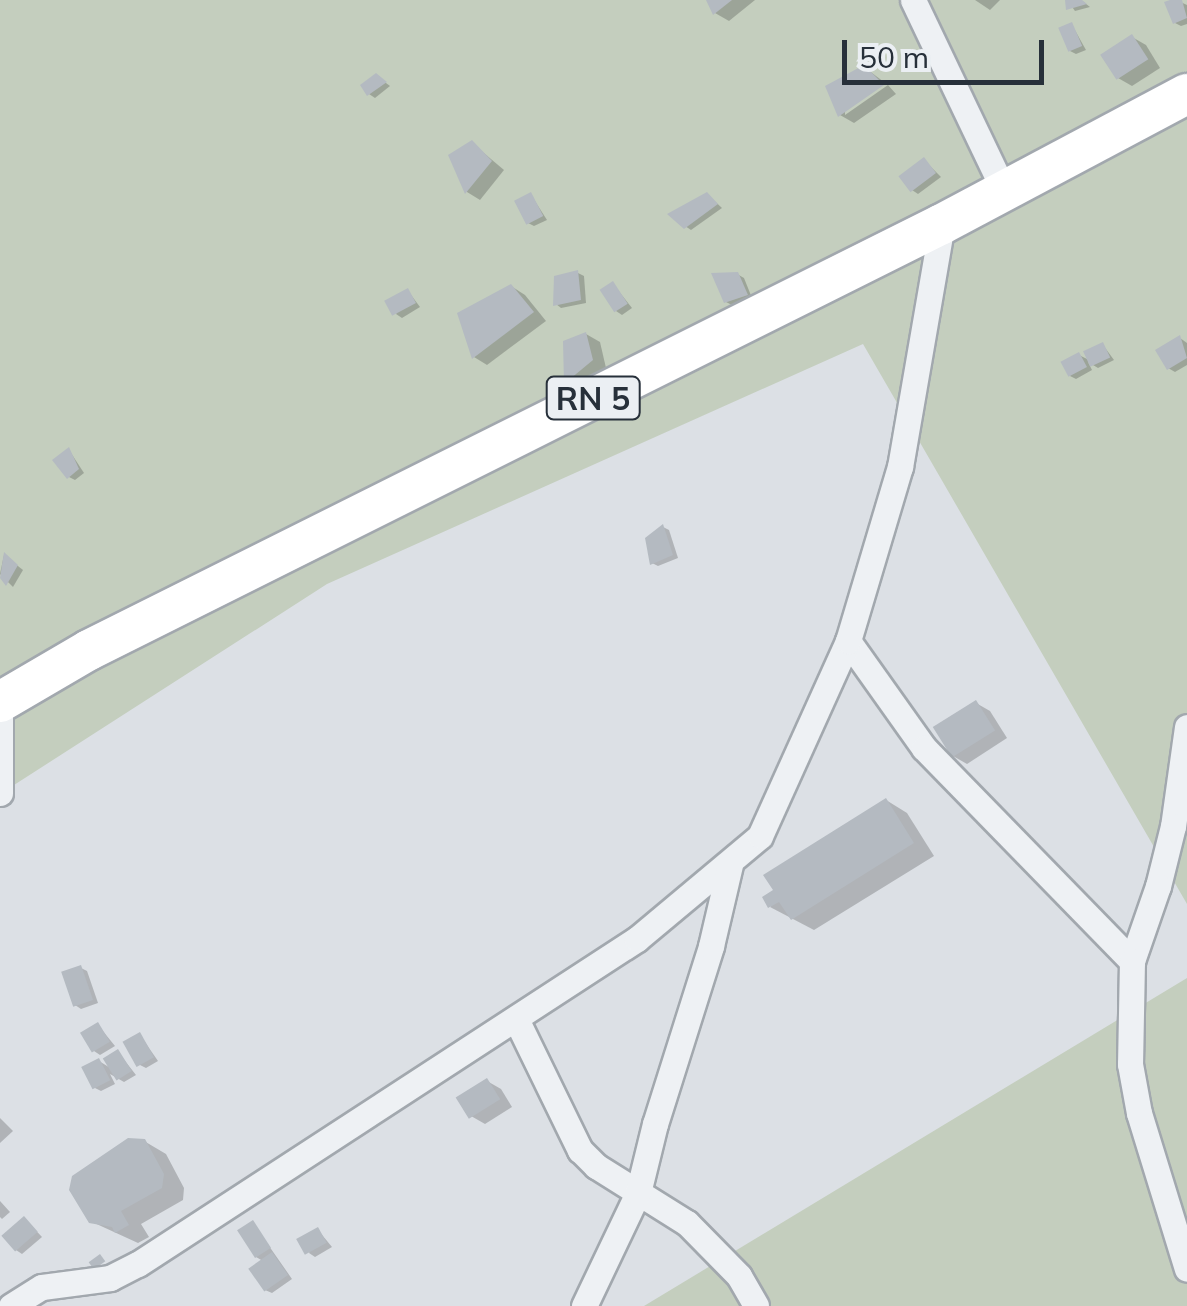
<!DOCTYPE html>
<html>
<head>
<meta charset="utf-8">
<style>
	body { margin:0 }
	#map { position:relative; width:1187px; height:1306px; overflow:hidden; background:#dce0e5; font-family:Mulish,sans-serif }
	div>[style] { position:absolute }
	[style*='--x'] { left:calc(var(--x)*1px); top:calc(var(--y)*1px); width:calc(var(--w)*1px); rotate:calc(var(--a)*1deg) }
	.green>* { inset:0; background:#c4cebe }
	.shadow>* { inset:0; background:#0003 }
	.building>* { inset:0; background:#b4bac1; transform-origin:0 0 }
	.roads { filter:drop-shadow(2px 0 #a2a8ae) drop-shadow(-2px 0 #a2a8ae) drop-shadow(0 2px #a2a8ae) drop-shadow(0 -2px #a2a8ae) }
	.street>* { height:25px; margin:-12.5px; padding:0 12.5px; transform-origin:12.5px; border-radius:12.5px; background:#eef1f4 }
	.primary>* { height:40px; margin:-20px; padding:0 20px; transform-origin:20px; border-radius:20px; background:#fff }
	span { translate:-50% -50%; white-space:nowrap; text-align:center; line-height:1.15; -webkit-text-stroke:9px #ebeff3; paint-order:stroke }
	.shield-label span { padding:2px 8px; background:#ebeff3; border:2px solid; border-radius:8px; -webkit-text-stroke-width:0 }
	.shield-label { font-size:32px; color:#27303a; font-weight:700 }
	.scale { position:absolute; left:842px; top:40px; width:202px; height:45px; box-sizing:border-box; border:5px solid #27303a; border-top:0; padding-left:12px; font-size:30px; line-height:35px; white-space:nowrap; color:#27303a; -webkit-text-stroke:8px #ebeff3; paint-order:stroke }
</style>
</head>
<body>
<div id="map">
	<div class="green">
		<i style="clip-path:polygon(0 0,1187px 0,1187px 904px,863px 344px,327px 584px,0 794px)"></i>
		<i style="clip-path:polygon(1187px 978px,1187px 1306px,644px 1306px)"></i>
	</div>
	<div class="shadow">
		<i style="clip-path:polygon(709px 0,755px 0,729px 21px,715px 13px)"></i>
		<i style="clip-path:polygon(975px 0,1000px 0,990px 10px)"></i>
		<i style="clip-path:polygon(1067px 0,1081px 0,1090px 7px,1075px 11px)"></i>
		<i style="clip-path:polygon(1176px 0,1187px 5px,1187px 24px,1181px 26px,1175px 23px)"></i>
		<i style="clip-path:polygon(1072px 25px,1086px 50px,1076px 54px,1070px 51px)"></i>
		<i style="clip-path:polygon(1132px 37px,1146px 45px,1160px 68px,1132px 86px,1118px 78px)"></i>
		<i style="clip-path:polygon(864px 67px,884px 82px,845px 109px,845px 115px,888px 85px,896px 94px,854px 123px,840px 115px)"></i>
		<i style="clip-path:polygon(382px 80px,390px 86px,375px 98px,369px 94px)"></i>
		<i style="clip-path:polygon(472px 143px,504px 170px,480px 200px,467px 192px,451px 156px)"></i>
		<i style="clip-path:polygon(924px 160px,941px 177px,918px 194px,912px 190px)"></i>
		<i style="clip-path:polygon(707px 194px,722px 208px,691px 230px,685px 226px)"></i>
		<i style="clip-path:polygon(531px 195px,547px 220px,534px 226px,528px 223px)"></i>
		<i style="clip-path:polygon(578px 273px,584px 276px,586px 303px,561px 308px,556px 304px)"></i>
		<i style="clip-path:polygon(737px 274px,744px 278px,752px 298px,732px 305px,726px 302px)"></i>
		<i style="clip-path:polygon(613px 284px,632px 308px,622px 315px,616px 311px)"></i>
		<i style="clip-path:polygon(511px 286px,525px 295px,546px 321px,487px 365px,474px 357px)"></i>
		<i style="clip-path:polygon(408px 291px,420px 307px,402px 318px,396px 314px)"></i>
		<i style="clip-path:polygon(586px 334px,600px 342px,606px 368px,580px 390px,567px 382px,566px 343px)"></i>
		<i style="clip-path:polygon(1180px 338px,1187px 343px,1187px 365px,1175px 372px,1168px 368px)"></i>
		<i style="clip-path:polygon(1103px 345px,1114px 360px,1098px 368px,1088px 362px,1092px 370px,1076px 379px,1070px 376px,1079px 355px,1091px 361px)"></i>
		<i style="clip-path:polygon(69px 450px,84px 473px,75px 480px,69px 477px)"></i>
		<i style="clip-path:polygon(663px 527px,669px 530px,678px 558px,658px 566px,652px 563px)"></i>
		<i style="clip-path:polygon(4px 555px,23px 570px,13px 587px,0 574px)"></i>
		<i style="clip-path:polygon(976px 703px,990px 711px,1007px 738px,967px 764px,953px 756px)"></i>
		<i style="clip-path:polygon(886px 800px,907px 813px,934px 856px,814px 930px,770px 907px)"></i>
		<i style="clip-path:polygon(81px 968px,87px 971px,98px 1003px,81px 1009px,75px 1005px)"></i>
		<i style="clip-path:polygon(98px 1025px,115px 1046px,100px 1055px,94px 1051px)"></i>
		<i style="clip-path:polygon(140px 1035px,158px 1061px,146px 1068px,140px 1065px)"></i>
		<i style="clip-path:polygon(118px 1052px,136px 1075px,124px 1082px,110px 1074px,115px 1084px,101px 1091px,95px 1088px,99px 1061px,112px 1069px)"></i>
		<i style="clip-path:polygon(487px 1081px,501px 1089px,512px 1107px,485px 1124px,471px 1116px)"></i>
		<i style="clip-path:polygon(0 1118px,13px 1131px,0 1143px)"></i>
		<i style="clip-path:polygon(144px 1141px,166px 1154px,184px 1188px,183px 1200px,141px 1224px,149px 1237px,138px 1243px,90px 1221px)"></i>
		<i style="clip-path:polygon(0 1201px,10px 1212px,2px 1219px,0 1217px)"></i>
		<i style="clip-path:polygon(25px 1219px,42px 1237px,22px 1254px,16px 1250px)"></i>
		<i style="clip-path:polygon(253px 1223px,292px 1279px,272px 1293px,265px 1290px,263px 1261px,256px 1257px)"></i>
		<i style="clip-path:polygon(318px 1230px,332px 1247px,315px 1257px,309px 1253px)"></i>
	</div>
	<div class="building">
		<i style="clip-path:polygon(706px 0,732px 0,713px 15px)"></i>
		<i style="clip-path:polygon(1065px 0,1082px 0,1087px 4px,1066px 10px)"></i>
		<i style="clip-path:polygon(1170px 0,1182px 0,1187px 18px,1173px 24px,1164px 2px)"></i>
		<i style="left:1072px;top:22px;width:26px;height:15px;rotate:67deg"></i>
		<i style="left:1132px;top:34px;width:30px;height:38px;rotate:57deg"></i>
		<i style="clip-path:polygon(864px 65px,884px 85px,838px 117px,825px 86px)"></i>
		<i style="clip-path:polygon(376px 73px,387px 82px,367px 96px,360px 85px)"></i>
		<i style="clip-path:polygon(472px 140px,492px 161px,465px 194px,448px 155px)"></i>
		<i style="left:924px;top:157px;width:20px;height:32px;rotate:53deg"></i>
		<i style="left:531px;top:192px;width:27px;height:19px;rotate:63deg"></i>
		<i style="clip-path:polygon(707px 192px,718px 204px,684px 229px,667px 214px)"></i>
		<i style="clip-path:polygon(578px 270px,581px 300px,553px 306px,554px 276px)"></i>
		<i style="clip-path:polygon(738px 272px,748px 295px,724px 303px,711px 273px)"></i>
		<i style="left:613px;top:281px;width:27px;height:16px;rotate:57deg"></i>
		<i style="clip-path:polygon(511px 284px,534px 312px,472px 359px,457px 313px)"></i>
		<i style="left:408px;top:288px;width:17px;height:27px;rotate:62deg"></i>
		<i style="clip-path:polygon(586px 332px,593px 360px,564px 384px,563px 341px)"></i>
		<i style="clip-path:polygon(1180px 335px,1187px 358px,1167px 370px,1155px 350px)"></i>
		<i style="left:1103px;top:342px;width:17px;height:22px;rotate:65deg"></i>
		<i style="left:1079px;top:352px;width:17px;height:21px;rotate:62deg"></i>
		<i style="clip-path:polygon(69px 447px,79px 469px,67px 479px,52px 460px)"></i>
		<i style="clip-path:polygon(663px 524px,673px 555px,650px 565px,645px 538px)"></i>
		<i style="clip-path:polygon(4px 552px,18px 565px,6px 586px,0 578px)"></i>
		<i style="left:976px;top:700px;width:36px;height:51px;rotate:58deg"></i>
		<i style="clip-path:polygon(886px 798px,914px 843px,791px 920px,779px 902px,768px 908px,762px 897px,773px 890px,763px 875px)"></i>
		<i style="left:81px;top:965px;width:37px;height:21px;rotate:71deg"></i>
		<i style="left:98px;top:1022px;width:23px;height:21px;rotate:59deg"></i>
		<i style="left:140px;top:1032px;width:29px;height:20px;rotate:61deg"></i>
		<i style="left:118px;top:1049px;width:26px;height:18px;rotate:58deg"></i>
		<i style="left:99px;top:1058px;width:25px;height:20px;rotate:63deg"></i>
		<i style="left:487px;top:1078px;width:25px;height:37px;rotate:58deg"></i>
		<i style="clip-path:polygon(128px 1138px,145px 1139px,164px 1174px,162px 1188px,121px 1211px,129px 1225px,115px 1233px,112px 1227px,89px 1223px,69px 1190px,72px 1176px)"></i>
		<i style="left:24px;top:1216px;width:21px;height:30px;rotate:49deg"></i>
		<i style="left:253px;top:1220px;width:33px;height:19px;rotate:57deg"></i>
		<i style="left:318px;top:1227px;width:18px;height:25px;rotate:61deg"></i>
		<i style="left:272px;top:1252px;width:28px;height:29px;rotate:55deg"></i>
		<i style="left:100px;top:1254px;width:9px;height:14px;rotate:54deg"></i>
	</div>
	<div class="roads">
		<div class="street">
			<i style="--x:913;--y:0;--w:209;--a:64.5"></i>
			<i style="--x:848;--y:641;--w:131;--a:54.6"></i>
			<i style="--x:924;--y:748;--w:298;--a:45.7"></i>
			<i style="--x:0;--y:704;--w:89;--a:90"></i>
			<i style="--x:1187;--y:727;--w:100;--a:98"></i>
			<i style="--x:1173;--y:826;--w:62;--a:104"></i>
			<i style="--x:1158;--y:886;--w:79;--a:109.1"></i>
			<i style="--x:1132;--y:961;--w:103;--a:91.1"></i>
			<i style="--x:1130;--y:1064;--w:50;--a:79.6"></i>
			<i style="--x:1139;--y:1113;--w:163;--a:72.9"></i>
			<i style="--x:517;--y:1021;--w:144;--a:64"></i>
			<i style="--x:580;--y:1150;--w:23;--a:45"></i>
			<i style="--x:596;--y:1166;--w:107;--a:32.1"></i>
			<i style="--x:687;--y:1223;--w:74;--a:45.5"></i>
			<i style="--x:739;--y:1276;--w:34;--a:60"></i>
			<i style="--x:11;--y:1306;--w:36;--a:-32"></i>
			<i style="--x:42;--y:1287;--w:69;--a:-7.5"></i>
			<i style="--x:110;--y:1278;--w:31;--a:-27"></i>
			<i style="--x:138;--y:1264;--w:596;--a:-33.08"></i>
			<i style="--x:637;--y:939;--w:160;--a:-39.9"></i>
			<i style="--x:760;--y:836;--w:214;--a:-65.7"></i>
			<i style="--x:848;--y:641;--w:182;--a:-73.4"></i>
			<i style="--x:900;--y:467;--w:247;--a:-80.2"></i>
			<i style="--x:584;--y:1306;--w:125;--a:-64.5"></i>
			<i style="--x:638;--y:1193;--w:71;--a:-76.2"></i>
			<i style="--x:655;--y:1124;--w:187;--a:-72.5"></i>
			<i style="--x:711;--y:946;--w:83;--a:-76.8"></i>
		</div>
		<div class="primary">
			<i style="--x:0;--y:702;--w:103;--a:-30.3"></i>
			<i style="--x:89;--y:650;--w:953;--a:-26.54"></i>
			<i style="--x:942;--y:224;--w:277;--a:-28"></i>
		</div>
	</div>
	<div class="shield-label">
		<span style="left:593px;top:398px">RN 5</span>
	</div>
	<div class="scale">50 m</div>
</div>
</body>
</html>
